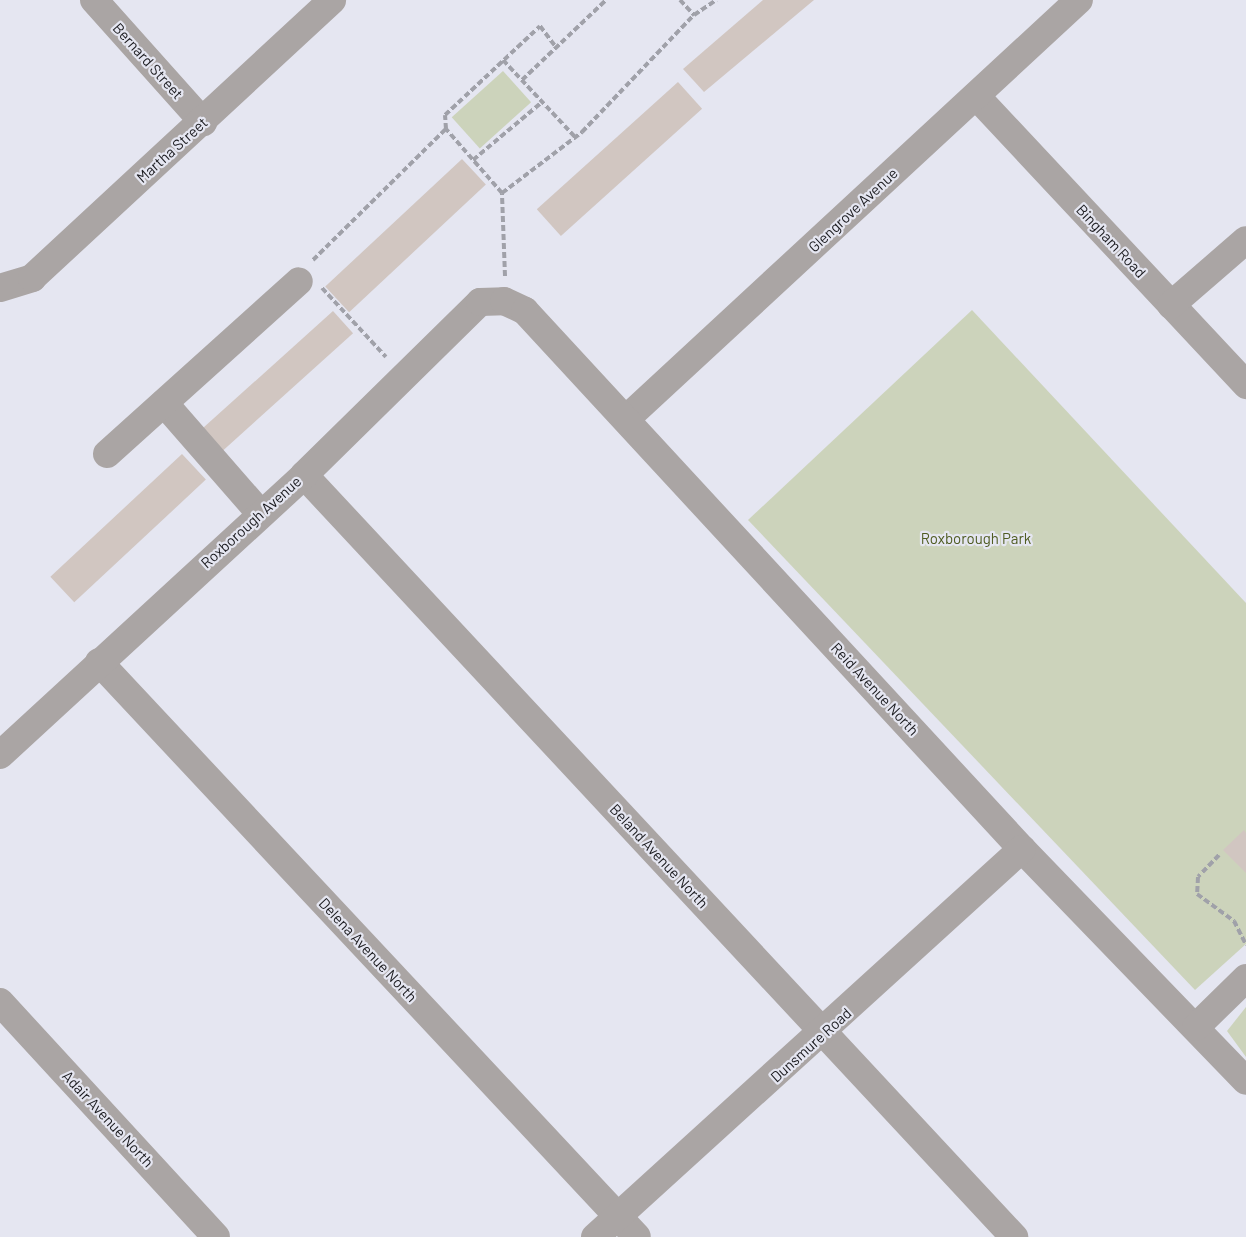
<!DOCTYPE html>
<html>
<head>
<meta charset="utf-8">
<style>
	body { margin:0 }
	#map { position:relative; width:1246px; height:1237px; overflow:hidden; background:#e5e6f1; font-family:Barlow,sans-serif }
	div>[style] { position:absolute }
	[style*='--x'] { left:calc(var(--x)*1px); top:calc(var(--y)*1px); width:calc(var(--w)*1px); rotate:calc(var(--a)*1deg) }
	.green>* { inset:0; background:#ccd3bb; transform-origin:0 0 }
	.building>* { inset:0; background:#d1c6c1; transform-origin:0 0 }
	.path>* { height:4px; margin-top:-2px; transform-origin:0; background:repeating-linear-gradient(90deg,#a0a1a9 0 6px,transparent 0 9px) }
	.minor>* { height:28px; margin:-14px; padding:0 14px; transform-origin:14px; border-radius:14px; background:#aaa5a4 }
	span { translate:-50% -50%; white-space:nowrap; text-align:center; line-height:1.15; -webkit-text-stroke:4.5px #e5e6f1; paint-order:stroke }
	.street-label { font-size:15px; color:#19191d }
	.park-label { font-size:15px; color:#4f5c22 }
</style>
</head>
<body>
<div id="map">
	<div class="green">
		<i style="left:503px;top:71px;width:42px;height:69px;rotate:48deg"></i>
		<i style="clip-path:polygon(972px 310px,1246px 603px,1246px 944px,1195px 990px,748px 520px)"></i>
		<i style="clip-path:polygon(1246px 1007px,1246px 1057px,1227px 1031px)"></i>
	</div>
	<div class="building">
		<i style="clip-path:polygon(763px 0,814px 0,704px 92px,683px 69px)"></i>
		<i style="left:678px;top:82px;width:36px;height:190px;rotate:48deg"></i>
		<i style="left:462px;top:159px;width:35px;height:187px;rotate:47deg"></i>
		<i style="left:333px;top:311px;width:30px;height:175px;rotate:48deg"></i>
		<i style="left:182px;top:454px;width:35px;height:180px;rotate:47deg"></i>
		<i style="clip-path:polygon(1244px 830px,1246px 833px,1246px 873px,1223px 850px)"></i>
	</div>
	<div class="path">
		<i style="--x:680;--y:0;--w:21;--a:47"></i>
		<i style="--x:503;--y:60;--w:107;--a:46.9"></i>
		<i style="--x:522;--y:80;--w:116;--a:-43.6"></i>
		<i style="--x:473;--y:160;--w:90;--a:-40"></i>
		<i style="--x:502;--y:193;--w:101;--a:-37.3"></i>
		<i style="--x:582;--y:132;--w:162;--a:-46.3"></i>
		<i style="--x:694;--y:15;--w:27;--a:-34"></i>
		<i style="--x:313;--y:260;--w:187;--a:-44.6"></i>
		<i style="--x:505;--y:276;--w:83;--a:-92.1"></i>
		<i style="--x:502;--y:193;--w:85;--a:-131.2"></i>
		<i style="--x:446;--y:129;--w:14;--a:-94"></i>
		<i style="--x:445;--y:115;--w:130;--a:-43.1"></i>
		<i style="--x:540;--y:26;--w:26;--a:53"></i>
		<i style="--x:322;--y:288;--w:94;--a:47.2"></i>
		<i style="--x:1219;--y:855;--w:30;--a:134"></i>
		<i style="--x:1198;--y:877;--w:17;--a:93"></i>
		<i style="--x:1197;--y:894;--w:46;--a:36.1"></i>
		<i style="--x:1234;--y:921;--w:27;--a:63"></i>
	</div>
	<div class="minor">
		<i style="--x:94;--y:0;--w:164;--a:48.2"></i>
		<i style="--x:976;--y:96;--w:396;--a:46.9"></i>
		<i style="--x:0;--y:288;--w:34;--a:-17"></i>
		<i style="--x:32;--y:278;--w:409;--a:-42.8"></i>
		<i style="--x:1171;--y:305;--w:99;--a:-40.9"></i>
		<i style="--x:164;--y:403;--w:146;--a:48.9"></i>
		<i style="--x:626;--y:419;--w:617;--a:-42.77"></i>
		<i style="--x:107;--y:454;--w:258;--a:-42"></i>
		<i style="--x:304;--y:475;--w:1042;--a:47.02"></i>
		<i style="--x:99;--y:662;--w:787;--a:46.9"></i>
		<i style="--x:0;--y:755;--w:413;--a:-42.6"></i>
		<i style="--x:304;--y:475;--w:247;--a:-44.5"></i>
		<i style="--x:480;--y:302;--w:24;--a:-2"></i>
		<i style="--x:504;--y:301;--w:23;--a:25"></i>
		<i style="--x:525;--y:311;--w:732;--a:47.27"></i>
		<i style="--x:1022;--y:849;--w:322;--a:46"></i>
		<i style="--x:0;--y:1002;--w:319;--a:47.4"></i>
		<i style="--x:1196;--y:1027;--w:70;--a:-44.4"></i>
		<i style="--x:595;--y:1237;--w:577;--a:-42.26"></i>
	</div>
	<div class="street-label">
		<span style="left:148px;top:61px;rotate:48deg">Bernard Street</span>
		<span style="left:172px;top:150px;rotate:-42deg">Martha Street</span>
		<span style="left:853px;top:210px;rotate:-43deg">Glengrove Avenue</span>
		<span style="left:1111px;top:241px;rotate:47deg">Bingham Road</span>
		<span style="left:251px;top:522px;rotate:-42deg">Roxborough Avenue</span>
		<span style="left:875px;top:689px;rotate:47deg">Reid Avenue North</span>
		<span style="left:659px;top:856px;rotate:47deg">Beland Avenue North</span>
		<span style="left:368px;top:950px;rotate:47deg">Delena Avenue North</span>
		<span style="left:811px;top:1045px;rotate:-42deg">Dunsmure Road</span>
		<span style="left:108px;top:1119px;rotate:47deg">Adair Avenue North</span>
	</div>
	<div class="park-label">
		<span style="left:976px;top:539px">Roxborough Park</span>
	</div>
</div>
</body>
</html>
